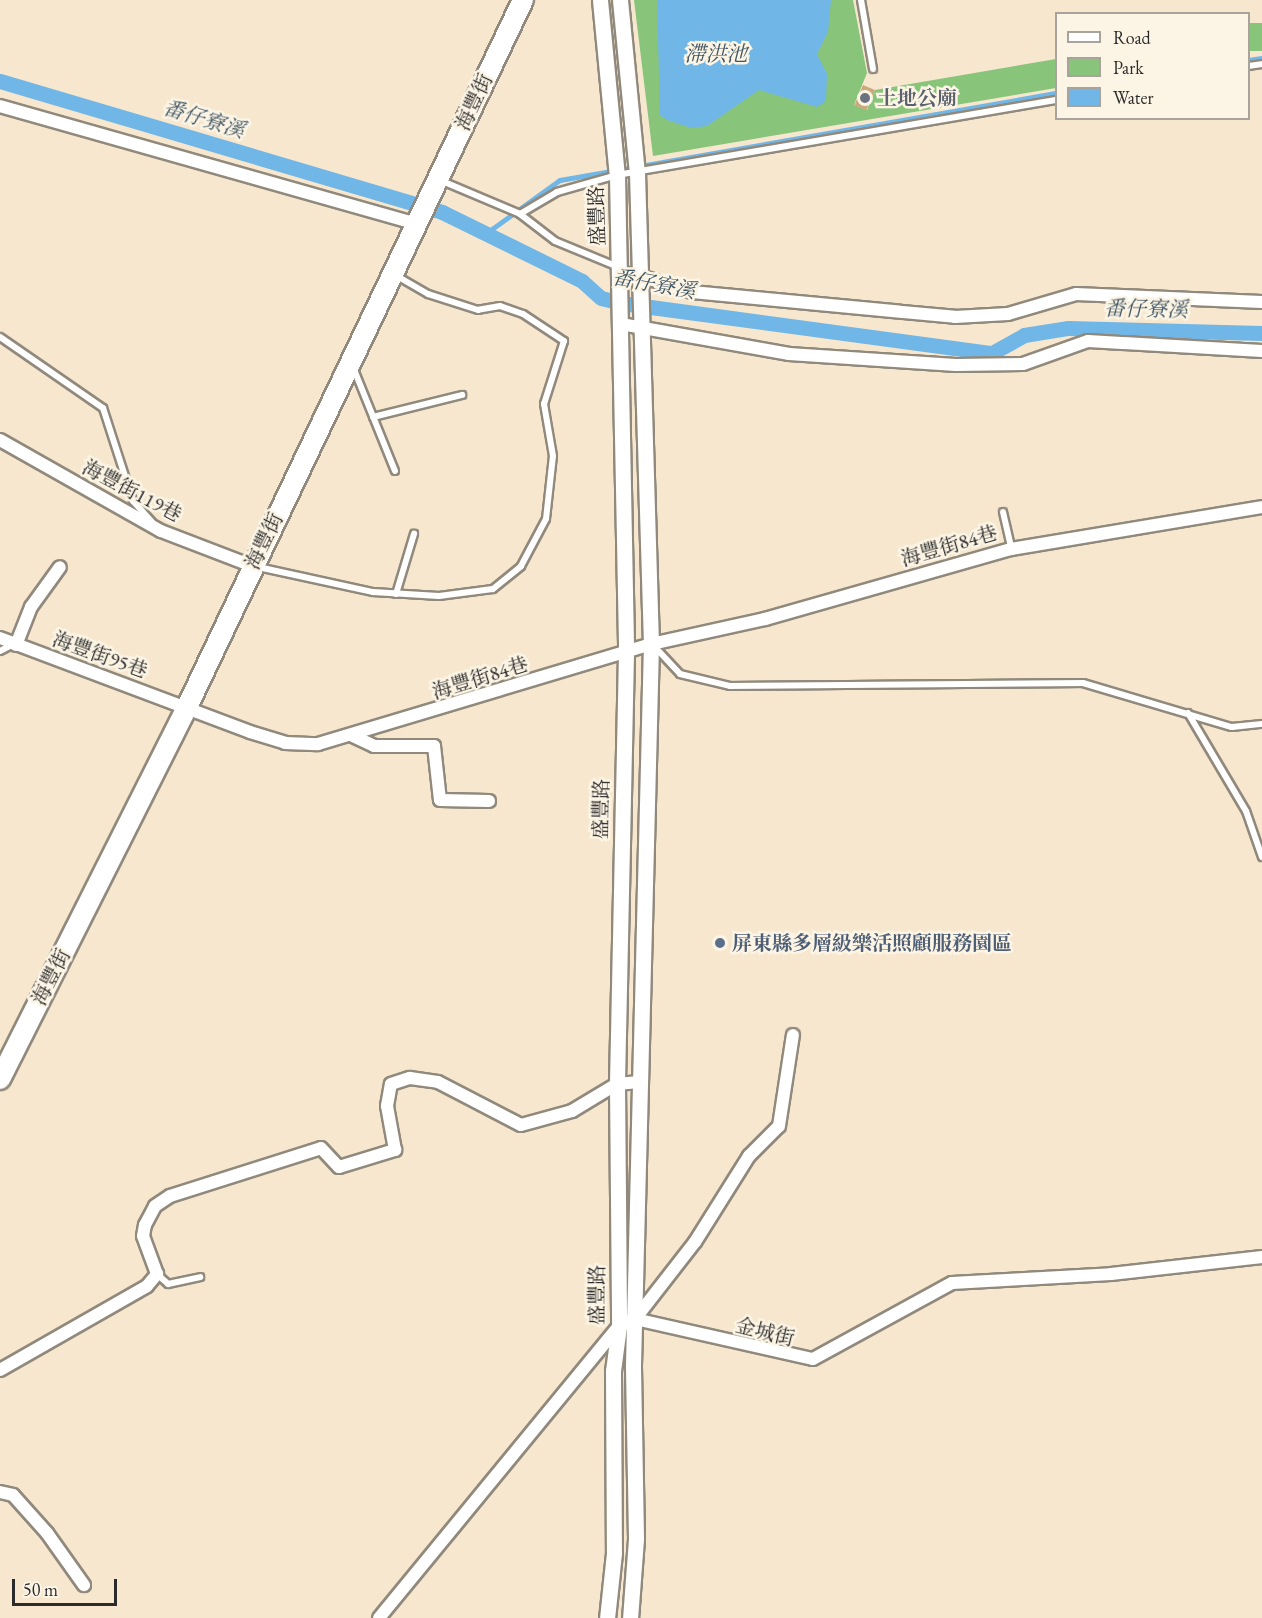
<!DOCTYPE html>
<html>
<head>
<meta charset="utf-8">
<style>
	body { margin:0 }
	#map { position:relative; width:1262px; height:1618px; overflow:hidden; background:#f6e7ce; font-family:"EB Garamond","Noto Serif TC",serif }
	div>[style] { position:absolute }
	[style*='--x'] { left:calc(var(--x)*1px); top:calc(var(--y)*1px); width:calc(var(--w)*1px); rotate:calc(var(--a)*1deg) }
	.green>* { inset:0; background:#88c57b; transform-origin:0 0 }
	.water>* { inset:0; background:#70b6e7 }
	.stream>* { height:4.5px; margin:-2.25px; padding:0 2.25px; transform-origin:2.25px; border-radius:2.25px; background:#70b6e7 }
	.canal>* { height:15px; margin:-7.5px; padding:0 7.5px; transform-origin:7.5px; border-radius:7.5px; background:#70b6e7 }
	.building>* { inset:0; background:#cca97a; transform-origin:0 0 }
	.roads { filter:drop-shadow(2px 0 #90897c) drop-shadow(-2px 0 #90897c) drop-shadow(0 2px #90897c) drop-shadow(0 -2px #90897c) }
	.service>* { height:6px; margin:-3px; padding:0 3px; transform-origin:3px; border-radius:3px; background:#fff }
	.minor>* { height:12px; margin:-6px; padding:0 6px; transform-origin:6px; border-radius:6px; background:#fff }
	.tertiary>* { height:15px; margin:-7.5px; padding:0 7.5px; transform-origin:7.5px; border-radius:7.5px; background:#fff }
	.primary>* { height:20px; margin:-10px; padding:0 10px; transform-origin:10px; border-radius:10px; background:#fff }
	.dots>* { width:16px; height:16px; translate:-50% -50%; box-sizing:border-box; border:3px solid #fcf5e5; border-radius:50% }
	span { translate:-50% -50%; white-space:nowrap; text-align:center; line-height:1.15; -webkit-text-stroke:5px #fcf5e5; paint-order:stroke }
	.worship-label { font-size:20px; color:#5b616d; font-weight:700 }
	.left { translate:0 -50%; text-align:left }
	.street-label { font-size:20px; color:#2b2b2b }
	.service-label { font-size:20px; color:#4e5e75; font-weight:700 }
	.water-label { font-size:21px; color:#405563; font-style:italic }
	.legend { position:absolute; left:1055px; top:12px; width:195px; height:108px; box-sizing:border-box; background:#fcf5e5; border:2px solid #a8a49b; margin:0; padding:8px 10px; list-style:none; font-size:18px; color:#2b2b2b }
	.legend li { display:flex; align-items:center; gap:12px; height:30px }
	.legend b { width:30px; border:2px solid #a8a49b }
	.scale { position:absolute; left:12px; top:1579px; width:105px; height:27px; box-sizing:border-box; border:3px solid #2b2b2b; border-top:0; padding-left:8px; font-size:18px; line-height:21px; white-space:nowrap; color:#2b2b2b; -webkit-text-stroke:4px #fcf5e5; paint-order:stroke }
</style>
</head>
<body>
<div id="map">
	<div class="green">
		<i style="clip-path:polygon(634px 0,853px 0,867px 73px,854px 105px,867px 110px,875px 90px,1056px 59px,1056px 88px,653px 156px)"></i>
		<i style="left:1262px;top:23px;width:28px;height:13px;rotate:90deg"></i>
	</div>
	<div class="water">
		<i style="clip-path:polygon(657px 0,831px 0,828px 32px,817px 54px,827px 74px,826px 101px,817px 107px,759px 90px,707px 126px,691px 128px,667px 120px,660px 115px)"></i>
	</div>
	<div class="stream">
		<i style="--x:1248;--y:60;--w:14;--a:-8"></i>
		<i style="--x:485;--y:234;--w:92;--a:-35.8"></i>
		<i style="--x:560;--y:180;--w:504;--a:-9.95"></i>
	</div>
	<div class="canal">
		<i style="--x:0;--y:81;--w:461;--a:16.5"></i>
		<i style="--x:442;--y:212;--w:156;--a:26.2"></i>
		<i style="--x:582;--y:281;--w:25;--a:42"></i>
		<i style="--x:601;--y:298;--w:21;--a:14"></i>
		<i style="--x:621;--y:303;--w:374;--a:7.7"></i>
		<i style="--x:992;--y:353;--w:37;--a:-29"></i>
		<i style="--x:1024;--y:335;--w:45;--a:-9"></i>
		<i style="--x:1068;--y:328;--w:194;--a:1.5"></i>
	</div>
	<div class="building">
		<i style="left:863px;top:85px;width:13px;height:22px;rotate:23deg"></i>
	</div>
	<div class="roads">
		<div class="service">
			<i style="--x:861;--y:0;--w:70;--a:80.1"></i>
			<i style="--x:1248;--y:66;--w:14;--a:-8"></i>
			<i style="--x:442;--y:181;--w:85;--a:22.9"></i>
			<i style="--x:520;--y:214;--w:44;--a:37.6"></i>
			<i style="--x:555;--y:241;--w:90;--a:22.3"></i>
			<i style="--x:520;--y:214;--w:43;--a:-30.7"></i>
			<i style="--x:557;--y:192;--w:62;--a:-15.8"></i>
			<i style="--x:617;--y:175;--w:445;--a:-9.7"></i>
			<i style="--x:0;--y:337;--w:125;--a:34.6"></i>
			<i style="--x:103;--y:408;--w:98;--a:72.1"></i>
			<i style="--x:133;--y:501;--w:28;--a:48"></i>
			<i style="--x:353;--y:367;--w:112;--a:68"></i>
			<i style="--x:373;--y:417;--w:92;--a:-13.9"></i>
			<i style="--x:1003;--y:512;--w:37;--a:77"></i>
			<i style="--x:258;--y:567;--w:118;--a:12.3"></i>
			<i style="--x:373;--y:592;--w:66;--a:3.5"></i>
			<i style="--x:439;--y:596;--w:54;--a:-7.4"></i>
			<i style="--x:493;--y:589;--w:36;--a:-39"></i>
			<i style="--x:521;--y:566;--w:53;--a:-62"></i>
			<i style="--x:546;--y:519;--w:63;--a:-83.7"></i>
			<i style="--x:553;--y:456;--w:53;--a:-99.8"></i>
			<i style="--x:544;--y:404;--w:66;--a:-72.4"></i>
			<i style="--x:564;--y:341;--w:49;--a:-146.6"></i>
			<i style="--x:523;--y:314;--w:24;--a:-161"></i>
			<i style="--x:500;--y:306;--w:22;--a:170"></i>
			<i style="--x:478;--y:310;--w:52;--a:-162.3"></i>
			<i style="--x:428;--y:294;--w:38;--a:-150"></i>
			<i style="--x:396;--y:594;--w:63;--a:-73.3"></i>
			<i style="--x:654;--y:646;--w:38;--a:47"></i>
			<i style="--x:680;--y:674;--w:51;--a:13.5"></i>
			<i style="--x:730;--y:686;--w:353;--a:-0.5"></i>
			<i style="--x:1083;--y:683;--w:155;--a:16.5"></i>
			<i style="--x:1232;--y:727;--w:30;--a:-6"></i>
			<i style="--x:0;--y:651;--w:13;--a:-27"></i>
			<i style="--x:1188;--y:713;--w:114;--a:59.4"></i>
			<i style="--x:1246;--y:811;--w:49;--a:70.8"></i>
			<i style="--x:157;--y:1274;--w:15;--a:42"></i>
			<i style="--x:168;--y:1284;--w:33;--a:-12"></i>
		</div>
		<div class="minor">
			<i style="--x:0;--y:106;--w:434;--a:15.8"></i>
			<i style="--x:640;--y:276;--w:54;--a:17.1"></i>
			<i style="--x:692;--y:292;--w:264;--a:5.4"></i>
			<i style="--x:955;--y:317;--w:53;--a:-3.2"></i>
			<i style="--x:1008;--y:314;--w:71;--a:-16.4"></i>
			<i style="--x:1076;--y:294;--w:186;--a:2.5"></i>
			<i style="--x:621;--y:324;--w:171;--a:10.1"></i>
			<i style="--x:789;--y:354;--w:167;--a:3.8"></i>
			<i style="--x:956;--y:365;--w:67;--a:-0.9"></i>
			<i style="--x:1023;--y:364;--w:69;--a:-19.5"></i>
			<i style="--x:1088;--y:341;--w:174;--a:3.3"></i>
			<i style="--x:0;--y:440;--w:185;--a:29.5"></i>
			<i style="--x:161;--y:531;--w:97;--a:21"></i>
			<i style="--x:0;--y:638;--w:267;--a:20.6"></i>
			<i style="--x:250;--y:732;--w:37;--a:17"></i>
			<i style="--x:285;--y:743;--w:33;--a:2"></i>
			<i style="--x:318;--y:744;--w:348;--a:-16.7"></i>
			<i style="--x:651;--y:644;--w:117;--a:-12.4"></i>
			<i style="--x:765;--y:619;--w:256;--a:-15.9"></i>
			<i style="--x:1011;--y:549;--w:254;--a:-9.5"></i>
			<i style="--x:16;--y:645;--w:41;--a:-68.5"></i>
			<i style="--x:31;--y:607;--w:49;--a:-54.1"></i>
			<i style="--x:353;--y:736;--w:23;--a:25"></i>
			<i style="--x:374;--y:746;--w:60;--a:0"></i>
			<i style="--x:434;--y:746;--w:54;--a:83.7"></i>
			<i style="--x:440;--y:800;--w:49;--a:1.2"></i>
			<i style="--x:635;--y:1319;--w:98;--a:-52.1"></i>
			<i style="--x:695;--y:1242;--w:102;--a:-57.9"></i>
			<i style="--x:749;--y:1156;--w:42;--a:-45"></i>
			<i style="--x:779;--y:1126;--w:92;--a:-81.3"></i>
			<i style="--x:0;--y:1370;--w:169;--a:-29.7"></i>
			<i style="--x:147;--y:1286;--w:16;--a:-50"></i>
			<i style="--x:157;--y:1274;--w:40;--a:-110.2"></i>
			<i style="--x:143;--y:1236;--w:11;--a:-80"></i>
			<i style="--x:145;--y:1225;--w:21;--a:-62"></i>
			<i style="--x:155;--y:1206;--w:18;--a:-34"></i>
			<i style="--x:170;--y:1196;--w:158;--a:-17.6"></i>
			<i style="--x:321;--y:1148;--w:26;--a:47"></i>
			<i style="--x:339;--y:1167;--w:59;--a:-16.9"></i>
			<i style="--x:395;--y:1150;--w:45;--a:-100.3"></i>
			<i style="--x:387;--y:1106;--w:22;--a:-80"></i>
			<i style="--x:391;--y:1084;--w:20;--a:-18"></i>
			<i style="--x:410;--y:1078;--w:28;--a:8"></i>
			<i style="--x:438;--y:1082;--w:93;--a:27.4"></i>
			<i style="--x:521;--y:1125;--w:53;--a:-15.4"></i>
			<i style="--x:572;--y:1111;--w:52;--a:-31"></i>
			<i style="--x:617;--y:1084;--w:25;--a:-5"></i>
			<i style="--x:0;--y:1492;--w:13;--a:13"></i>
			<i style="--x:13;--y:1495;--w:51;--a:48.2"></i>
			<i style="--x:47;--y:1533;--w:64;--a:54.6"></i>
			<i style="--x:379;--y:1618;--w:378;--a:-50.6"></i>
			<i style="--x:619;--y:1326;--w:17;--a:-24"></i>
			<i style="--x:635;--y:1319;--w:182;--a:12.7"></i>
			<i style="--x:813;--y:1359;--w:158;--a:-28.7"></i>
			<i style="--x:952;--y:1283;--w:159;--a:-3.2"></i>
			<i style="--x:1111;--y:1274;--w:152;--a:-6.4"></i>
		</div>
		<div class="tertiary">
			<i style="--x:600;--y:0;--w:176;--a:84.5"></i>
			<i style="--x:617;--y:175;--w:478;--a:88.9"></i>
			<i style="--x:626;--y:653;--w:431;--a:91.2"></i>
			<i style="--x:617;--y:1084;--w:242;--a:89.5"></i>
			<i style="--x:619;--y:1326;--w:45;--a:97.6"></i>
			<i style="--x:613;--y:1371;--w:182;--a:89.7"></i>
			<i style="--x:614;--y:1553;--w:65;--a:96.1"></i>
			<i style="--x:620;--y:0;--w:174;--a:84.4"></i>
			<i style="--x:637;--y:173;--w:471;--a:88.3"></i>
			<i style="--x:651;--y:644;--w:723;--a:91.43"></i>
			<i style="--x:633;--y:1367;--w:172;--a:89"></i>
			<i style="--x:636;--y:1539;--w:79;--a:94.3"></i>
		</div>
		<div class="primary">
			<i style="--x:0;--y:1079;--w:416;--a:-63.3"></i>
			<i style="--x:187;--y:707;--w:783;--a:-64.58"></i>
		</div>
	</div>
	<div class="dots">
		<i style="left:865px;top:98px;background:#6b7280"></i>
		<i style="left:720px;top:943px;background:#5c6f8a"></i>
	</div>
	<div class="worship-label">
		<span class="left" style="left:877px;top:98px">土地公廟</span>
	</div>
	<div class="street-label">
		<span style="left:474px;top:102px;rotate:-65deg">海豐街</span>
		<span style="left:597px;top:216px;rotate:-92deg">盛豐路</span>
		<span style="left:132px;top:491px;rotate:28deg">海豐街119巷</span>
		<span style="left:264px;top:541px;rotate:-64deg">海豐街</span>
		<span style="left:949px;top:546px;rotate:-16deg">海豐街84巷</span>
		<span style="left:100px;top:655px;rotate:20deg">海豐街95巷</span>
		<span style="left:480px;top:678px;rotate:-17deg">海豐街84巷</span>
		<span style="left:601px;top:809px;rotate:-89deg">盛豐路</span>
		<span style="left:51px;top:977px;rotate:-63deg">海豐街</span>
		<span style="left:597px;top:1295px;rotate:-90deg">盛豐路</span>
		<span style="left:765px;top:1332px;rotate:14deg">金城街</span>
	</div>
	<div class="service-label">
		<span class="left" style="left:732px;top:943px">屏東縣多層級樂活照顧服務園區</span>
	</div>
	<div class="water-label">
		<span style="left:716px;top:54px">滯洪池</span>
		<span style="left:204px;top:119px;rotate:17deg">番仔寮溪</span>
		<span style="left:654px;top:284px;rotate:10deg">番仔寮溪</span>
		<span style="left:1146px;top:309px;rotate:1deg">番仔寮溪</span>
	</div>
	<ul class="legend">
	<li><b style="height:8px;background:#fff"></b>Road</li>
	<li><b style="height:16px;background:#88c57b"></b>Park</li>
	<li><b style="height:16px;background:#70b6e7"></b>Water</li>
	</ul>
	<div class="scale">50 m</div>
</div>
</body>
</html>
